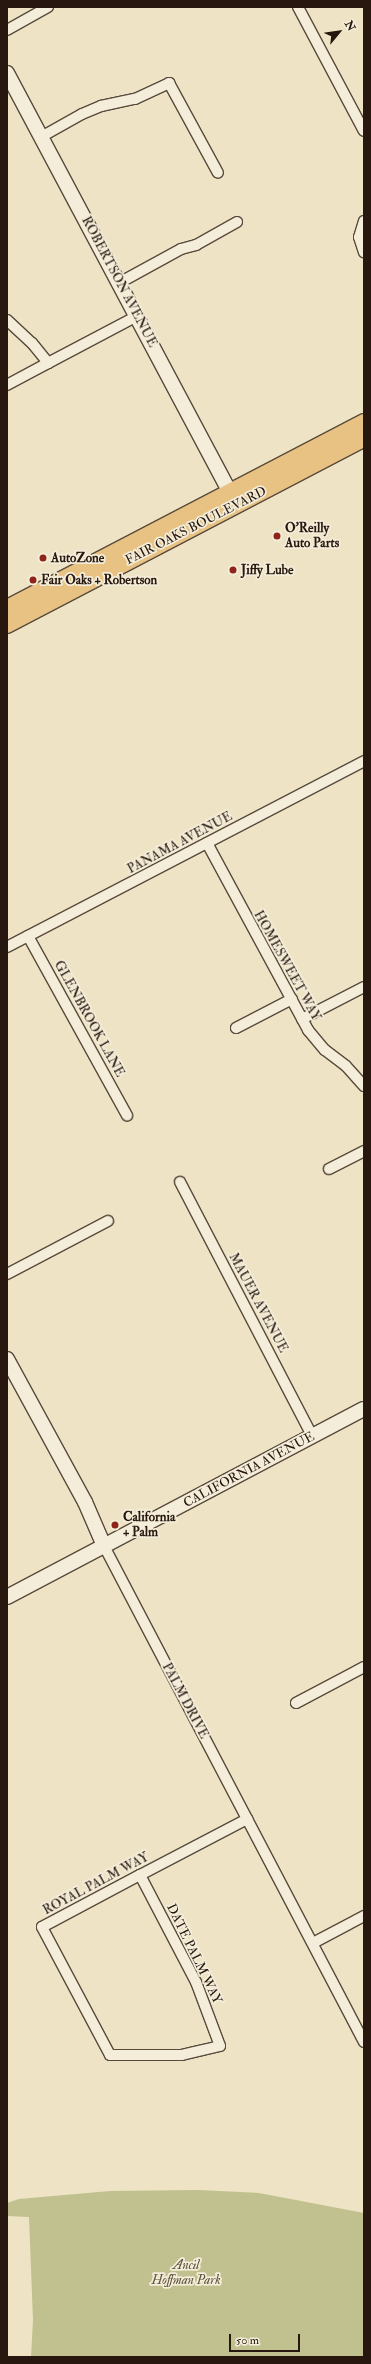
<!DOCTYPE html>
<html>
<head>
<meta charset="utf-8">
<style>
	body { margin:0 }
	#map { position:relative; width:371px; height:2364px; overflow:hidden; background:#eee3c4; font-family:"IM FELL Double Pica",serif }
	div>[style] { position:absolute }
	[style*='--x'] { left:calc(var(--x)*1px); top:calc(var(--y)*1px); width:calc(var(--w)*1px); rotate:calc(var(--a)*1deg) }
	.green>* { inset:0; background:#c0c18f }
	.roads { filter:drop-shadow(1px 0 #594a3c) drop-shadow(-1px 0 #594a3c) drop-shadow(0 1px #594a3c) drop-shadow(0 -1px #594a3c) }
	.street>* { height:10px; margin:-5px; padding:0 5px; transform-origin:5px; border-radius:5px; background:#f4edd9 }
	.secondary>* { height:14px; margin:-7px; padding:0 7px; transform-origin:7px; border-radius:7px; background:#f4edd9 }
	.primary>* { height:16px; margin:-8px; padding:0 8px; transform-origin:8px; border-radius:8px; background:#e7c282 }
	.dots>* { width:11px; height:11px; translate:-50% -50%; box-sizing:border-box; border:2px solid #f4edd9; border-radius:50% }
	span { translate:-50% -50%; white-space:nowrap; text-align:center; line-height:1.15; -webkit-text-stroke:3.5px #f4edd9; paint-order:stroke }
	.street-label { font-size:13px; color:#27170e }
	.poi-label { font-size:13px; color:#27170e; font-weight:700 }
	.left { translate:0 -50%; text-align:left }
	.park-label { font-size:13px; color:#5d523b; font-style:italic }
	.frame { position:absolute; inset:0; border:8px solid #27170e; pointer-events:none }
	.north { position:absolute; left:319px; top:12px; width:40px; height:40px; -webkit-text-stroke:3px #f4edd9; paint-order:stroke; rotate:61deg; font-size:11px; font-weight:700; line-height:16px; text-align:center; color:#27170e }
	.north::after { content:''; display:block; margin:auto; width:14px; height:18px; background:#27170e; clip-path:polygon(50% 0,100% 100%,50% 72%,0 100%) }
	.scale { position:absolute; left:229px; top:2334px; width:71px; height:18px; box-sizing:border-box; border:2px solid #27170e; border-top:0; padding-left:5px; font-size:12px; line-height:14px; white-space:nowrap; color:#27170e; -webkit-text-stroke:3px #f4edd9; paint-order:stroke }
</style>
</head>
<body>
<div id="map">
	<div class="green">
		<i style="clip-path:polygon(198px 2190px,259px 2193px,364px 2213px,364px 2357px,31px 2357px,33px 2320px,29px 2217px,7px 2216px,7px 2203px,19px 2199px,110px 2191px)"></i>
	</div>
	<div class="roads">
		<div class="street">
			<i style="--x:298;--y:7;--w:140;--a:62"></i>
			<i style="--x:7;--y:30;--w:47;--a:-29.3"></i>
			<i style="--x:41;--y:137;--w:47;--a:-29.3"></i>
			<i style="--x:82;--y:114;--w:21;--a:-23"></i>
			<i style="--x:101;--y:106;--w:35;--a:-12"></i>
			<i style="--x:135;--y:99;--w:38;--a:-25"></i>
			<i style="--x:169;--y:83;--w:102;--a:61.4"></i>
			<i style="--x:364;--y:221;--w:17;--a:107"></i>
			<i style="--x:359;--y:237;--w:16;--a:72"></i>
			<i style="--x:119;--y:283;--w:71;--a:-28.7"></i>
			<i style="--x:181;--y:249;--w:16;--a:-15"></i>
			<i style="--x:196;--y:245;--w:47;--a:-29.3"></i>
			<i style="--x:7;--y:320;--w:34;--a:43"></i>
			<i style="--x:32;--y:343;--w:26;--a:51"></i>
			<i style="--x:48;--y:363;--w:47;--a:151.8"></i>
			<i style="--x:48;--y:363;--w:101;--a:-27.8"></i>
			<i style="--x:207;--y:843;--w:213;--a:61.6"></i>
			<i style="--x:308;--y:1030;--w:26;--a:50"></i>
			<i style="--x:325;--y:1050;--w:26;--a:37"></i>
			<i style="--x:346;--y:1066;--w:27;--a:48"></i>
			<i style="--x:28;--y:936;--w:205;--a:61.1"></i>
			<i style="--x:7;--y:947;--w:403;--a:-27.5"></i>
			<i style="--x:302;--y:1019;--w:70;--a:-27.3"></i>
			<i style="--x:236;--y:1028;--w:63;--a:-27.4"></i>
			<i style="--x:329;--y:1169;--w:39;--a:-27"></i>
			<i style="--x:180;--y:1182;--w:286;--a:62.5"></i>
			<i style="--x:7;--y:1274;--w:114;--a:-27.7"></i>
			<i style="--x:104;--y:1546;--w:560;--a:62.34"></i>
			<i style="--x:296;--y:1703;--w:77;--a:-27.9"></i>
			<i style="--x:140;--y:1875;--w:121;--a:62.4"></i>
			<i style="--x:196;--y:1982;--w:68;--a:69.4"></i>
			<i style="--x:220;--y:2046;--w:39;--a:167"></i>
			<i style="--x:182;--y:2055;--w:72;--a:180"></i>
			<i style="--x:110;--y:2055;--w:145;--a:-118"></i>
			<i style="--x:42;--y:1927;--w:111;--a:-28"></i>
			<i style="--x:140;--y:1875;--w:121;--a:-27.6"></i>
			<i style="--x:313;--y:1943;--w:58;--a:-27.9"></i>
		</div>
		<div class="secondary">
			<i style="--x:7;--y:73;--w:486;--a:62"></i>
			<i style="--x:7;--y:1359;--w:163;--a:61.4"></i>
			<i style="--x:85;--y:1502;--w:48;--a:66.6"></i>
			<i style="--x:7;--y:1597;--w:403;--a:-27.8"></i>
		</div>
		<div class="primary">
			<i style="--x:7;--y:608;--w:403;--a:-27.5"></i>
			<i style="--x:7;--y:625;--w:403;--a:-27.6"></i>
		</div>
	</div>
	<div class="dots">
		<i style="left:277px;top:536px;background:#8f2418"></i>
		<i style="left:43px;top:558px;background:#8f2418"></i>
		<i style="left:233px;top:570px;background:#8f2418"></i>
		<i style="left:33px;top:580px;background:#8f2418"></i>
		<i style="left:115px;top:1525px;background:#8f2418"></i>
	</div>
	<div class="street-label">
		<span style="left:119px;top:282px;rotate:62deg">ROBERTSON AVENUE</span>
		<span style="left:196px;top:526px;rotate:-27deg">FAIR OAKS BOULEVARD</span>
		<span style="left:180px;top:843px;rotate:-28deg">PANAMA AVENUE</span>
		<span style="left:287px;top:966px;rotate:61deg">HOMESWEET WAY</span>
		<span style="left:89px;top:1019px;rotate:61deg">GLENBROOK LANE</span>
		<span style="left:258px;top:1303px;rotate:62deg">MAUER AVENUE</span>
		<span style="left:249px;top:1470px;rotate:-28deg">CALIFORNIA AVENUE</span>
		<span style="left:185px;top:1701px;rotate:62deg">PALM DRIVE</span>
		<span style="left:96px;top:1884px;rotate:-28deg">ROYAL PALM WAY</span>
		<span style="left:194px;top:1954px;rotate:64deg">DATE PALM WAY</span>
	</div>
	<div class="poi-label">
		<span class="left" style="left:285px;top:536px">O'Reilly<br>Auto Parts</span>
		<span class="left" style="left:51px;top:558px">AutoZone</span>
		<span class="left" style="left:241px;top:570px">Jiffy Lube</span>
		<span class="left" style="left:41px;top:580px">Fair Oaks + Robertson</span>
		<span class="left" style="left:123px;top:1525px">California<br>+ Palm</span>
	</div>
	<div class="park-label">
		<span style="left:186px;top:2273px">Ancil<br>Hoffman Park</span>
	</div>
	<div class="frame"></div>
	<div class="north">N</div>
	<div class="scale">50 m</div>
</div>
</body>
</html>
